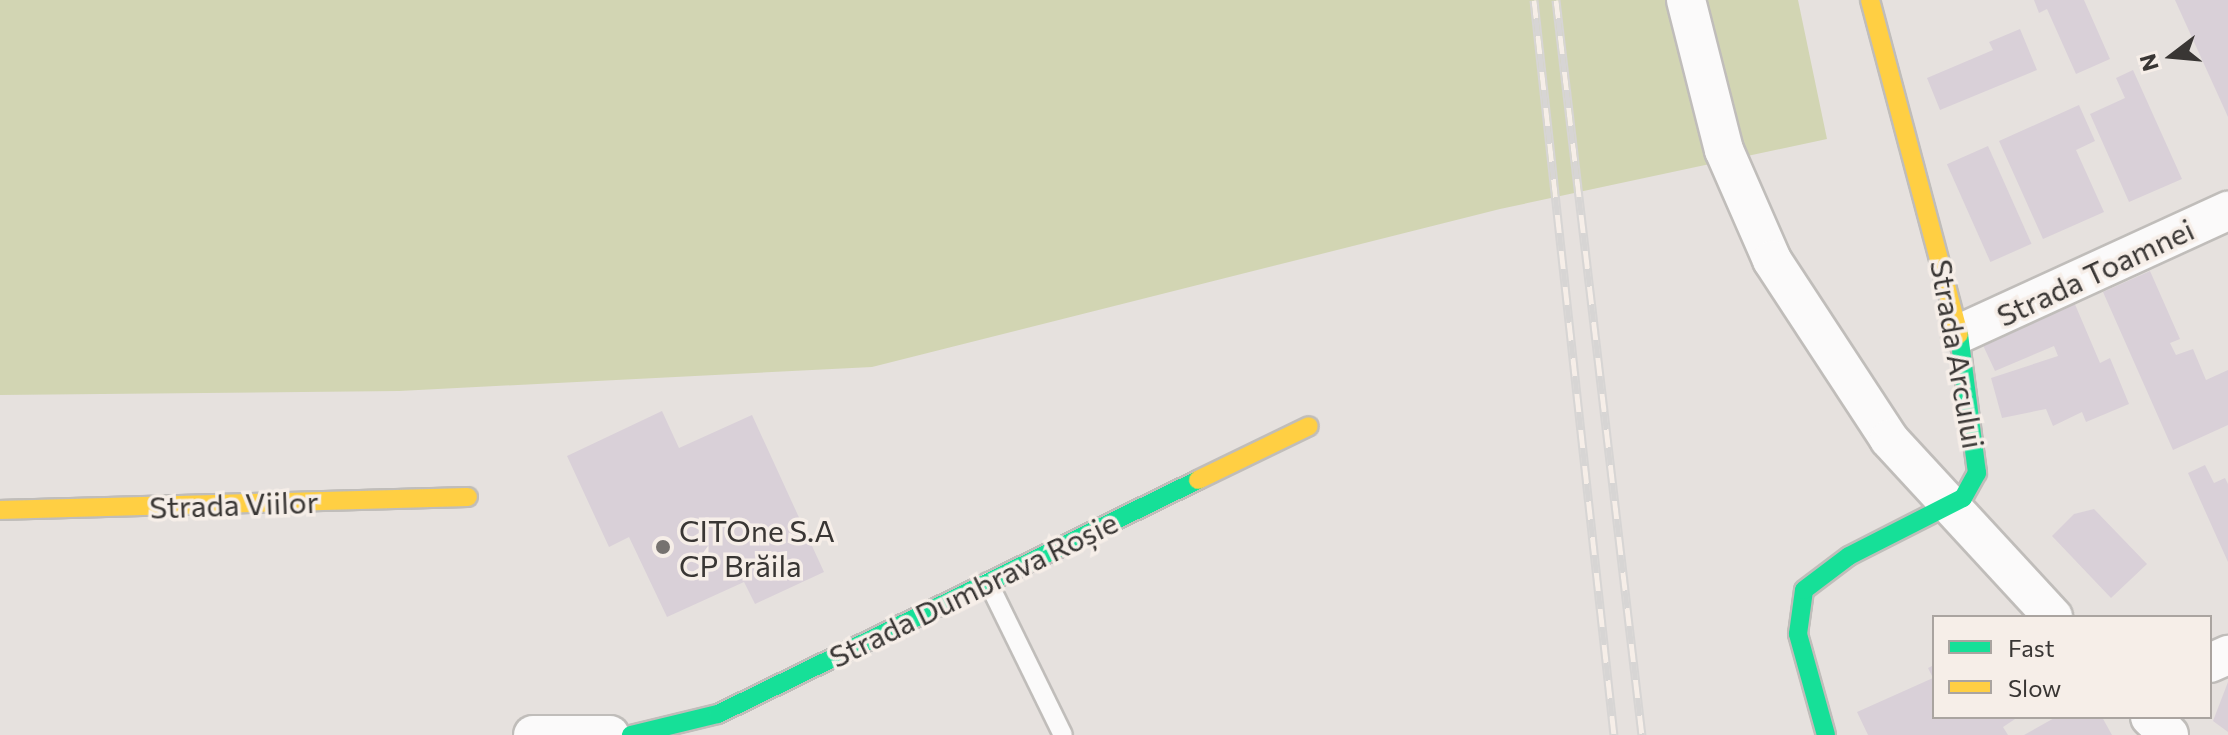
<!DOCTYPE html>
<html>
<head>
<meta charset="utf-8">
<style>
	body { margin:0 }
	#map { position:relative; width:2228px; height:735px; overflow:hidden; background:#e6e1de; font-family:Commissioner,sans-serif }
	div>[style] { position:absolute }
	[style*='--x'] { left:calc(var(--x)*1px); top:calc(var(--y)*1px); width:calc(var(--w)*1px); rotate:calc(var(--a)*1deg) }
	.green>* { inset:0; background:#d2d5b3 }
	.building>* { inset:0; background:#d9d0d8; transform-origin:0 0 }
	.roads { filter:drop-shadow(2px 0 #c0bdba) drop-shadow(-2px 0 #c0bdba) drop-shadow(0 2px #c0bdba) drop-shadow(0 -2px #c0bdba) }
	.lane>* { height:18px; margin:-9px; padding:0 9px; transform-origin:9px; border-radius:9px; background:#fbfafa }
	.street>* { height:38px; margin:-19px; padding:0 19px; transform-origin:19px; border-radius:19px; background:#fbfafa }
	.fast>* { height:18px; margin:-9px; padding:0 9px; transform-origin:9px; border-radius:9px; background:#16e098 }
	.slow>* { height:18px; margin:-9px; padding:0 9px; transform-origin:9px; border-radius:9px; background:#ffcf43 }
	.rail>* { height:9px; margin-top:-4.5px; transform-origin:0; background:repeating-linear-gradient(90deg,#f6eee8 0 18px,#d7d5d4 0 36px); box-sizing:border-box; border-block:2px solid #d7d5d4 }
	.dots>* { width:22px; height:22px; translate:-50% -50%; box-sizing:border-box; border:4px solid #f6eee8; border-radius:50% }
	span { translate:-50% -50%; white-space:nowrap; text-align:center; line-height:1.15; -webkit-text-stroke:7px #f6eee8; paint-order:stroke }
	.street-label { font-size:30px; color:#393634 }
	.poi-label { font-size:30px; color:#393634 }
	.left { translate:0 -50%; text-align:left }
	.legend { position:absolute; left:1932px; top:615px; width:280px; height:104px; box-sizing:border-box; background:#f6eee8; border:2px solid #aaa4a0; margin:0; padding:10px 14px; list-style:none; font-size:24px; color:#393634 }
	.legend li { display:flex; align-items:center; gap:16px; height:40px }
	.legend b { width:40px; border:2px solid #aaa4a0 }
	.north { position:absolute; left:2132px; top:16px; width:80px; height:80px; -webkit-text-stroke:6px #f6eee8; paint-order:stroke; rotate:254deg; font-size:22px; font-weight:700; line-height:32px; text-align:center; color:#393634 }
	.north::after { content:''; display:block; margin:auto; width:28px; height:36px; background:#393634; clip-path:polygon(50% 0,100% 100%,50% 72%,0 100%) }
</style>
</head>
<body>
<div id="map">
	<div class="green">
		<i style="clip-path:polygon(0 0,1798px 0,1827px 139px,1500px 209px,872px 367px,399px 391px,0 395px)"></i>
	</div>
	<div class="building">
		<i style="clip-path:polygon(2034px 0,2084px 0,2110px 59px,2076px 74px,2047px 9px,2039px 13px)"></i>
		<i style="clip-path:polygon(2175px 0,2228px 0,2228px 117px)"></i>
		<i style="clip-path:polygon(2020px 29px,2037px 70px,1940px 110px,1927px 78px,1993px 50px,1989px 42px)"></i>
		<i style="clip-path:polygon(2133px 70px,2182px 179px,2129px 202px,2090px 114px,2125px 98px,2116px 78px)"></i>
		<i style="clip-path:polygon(2079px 105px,2095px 141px,2076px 150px,2104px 212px,2043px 239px,1999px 141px)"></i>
		<i style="left:1988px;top:146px;width:107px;height:45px;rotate:66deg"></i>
		<i style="clip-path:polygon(2150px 271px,2180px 339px,2170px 343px,2176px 355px,2193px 349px,2206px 380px,2228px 370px,2228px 425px,2173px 450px,2103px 292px)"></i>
		<i style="clip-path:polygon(2074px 302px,2100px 363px,2110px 358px,2129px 404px,2086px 422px,2082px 412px,2053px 426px,2046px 409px,2002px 418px,1991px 378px,2058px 356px,2054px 346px,1995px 371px,1981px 341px)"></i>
		<i style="clip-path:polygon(662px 411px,679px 448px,752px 415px,824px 572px,755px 604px,744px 582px,667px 617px,629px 537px,609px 547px,567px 456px)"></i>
		<i style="clip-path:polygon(2205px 465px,2214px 483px,2225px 478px,2228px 484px,2228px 562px,2188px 473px)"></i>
		<i style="clip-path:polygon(2094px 509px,2147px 564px,2111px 598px,2052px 536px,2074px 514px)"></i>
		<i style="clip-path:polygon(1934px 665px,1934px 717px,2018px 717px,2003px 727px,2008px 735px,1868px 735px,1857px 712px,1933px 678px,1928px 668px)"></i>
		<i style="clip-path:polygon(2228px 682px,2228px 732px,2213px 721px)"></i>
		<i style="clip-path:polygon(2056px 717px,2102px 717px,2112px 735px,2024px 735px)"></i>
	</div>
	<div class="roads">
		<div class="lane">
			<i style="--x:988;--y:582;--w:170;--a:63.9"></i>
		</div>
		<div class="street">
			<i style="--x:1686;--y:0;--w:155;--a:75.8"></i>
			<i style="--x:1724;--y:150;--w:120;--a:66.4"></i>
			<i style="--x:1772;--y:260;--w:214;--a:56.8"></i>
			<i style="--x:1889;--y:439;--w:242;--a:47.3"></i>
			<i style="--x:1961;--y:333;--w:294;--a:-24.6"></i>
			<i style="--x:2210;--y:663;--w:20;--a:-24"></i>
			<i style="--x:2150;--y:717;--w:26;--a:43"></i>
			<i style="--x:533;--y:735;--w:77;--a:0"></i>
		</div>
		<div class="fast">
			<i style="--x:631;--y:735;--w:89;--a:-13.6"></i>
			<i style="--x:718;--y:714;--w:534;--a:-25.99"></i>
			<i style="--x:1826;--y:735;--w:105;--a:-105.5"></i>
			<i style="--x:1798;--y:634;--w:44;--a:-82.2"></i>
			<i style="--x:1804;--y:590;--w:56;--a:-37.1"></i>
			<i style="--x:1849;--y:556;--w:128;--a:-27"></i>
			<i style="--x:1963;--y:498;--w:29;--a:-61"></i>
			<i style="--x:1977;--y:473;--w:140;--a:-97.4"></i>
		</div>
		<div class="slow">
			<i style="--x:1870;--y:0;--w:346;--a:75.1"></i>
			<i style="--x:1198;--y:480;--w:123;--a:-25.9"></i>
			<i style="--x:0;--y:510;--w:468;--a:-1.6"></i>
		</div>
	</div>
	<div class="rail">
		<i style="--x:1534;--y:0;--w:739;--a:83.79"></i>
		<i style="--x:1556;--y:0;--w:740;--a:83.33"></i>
	</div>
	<div class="dots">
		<i style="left:663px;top:547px;background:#767270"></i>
	</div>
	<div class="street-label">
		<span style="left:2095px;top:272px;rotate:-25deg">Strada Toamnei</span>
		<span style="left:1958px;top:354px;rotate:80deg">Strada Arcului</span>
		<span style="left:234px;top:504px;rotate:-2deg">Strada Viilor</span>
		<span style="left:973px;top:589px;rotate:-26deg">Strada Dumbrava Roșie</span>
	</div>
	<div class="poi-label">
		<span class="left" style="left:679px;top:547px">CITOne S.A<br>CP Brăila</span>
	</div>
	<ul class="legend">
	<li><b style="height:10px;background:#16e098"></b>Fast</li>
	<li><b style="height:10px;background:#ffcf43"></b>Slow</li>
	</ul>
	<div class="north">N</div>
</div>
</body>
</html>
